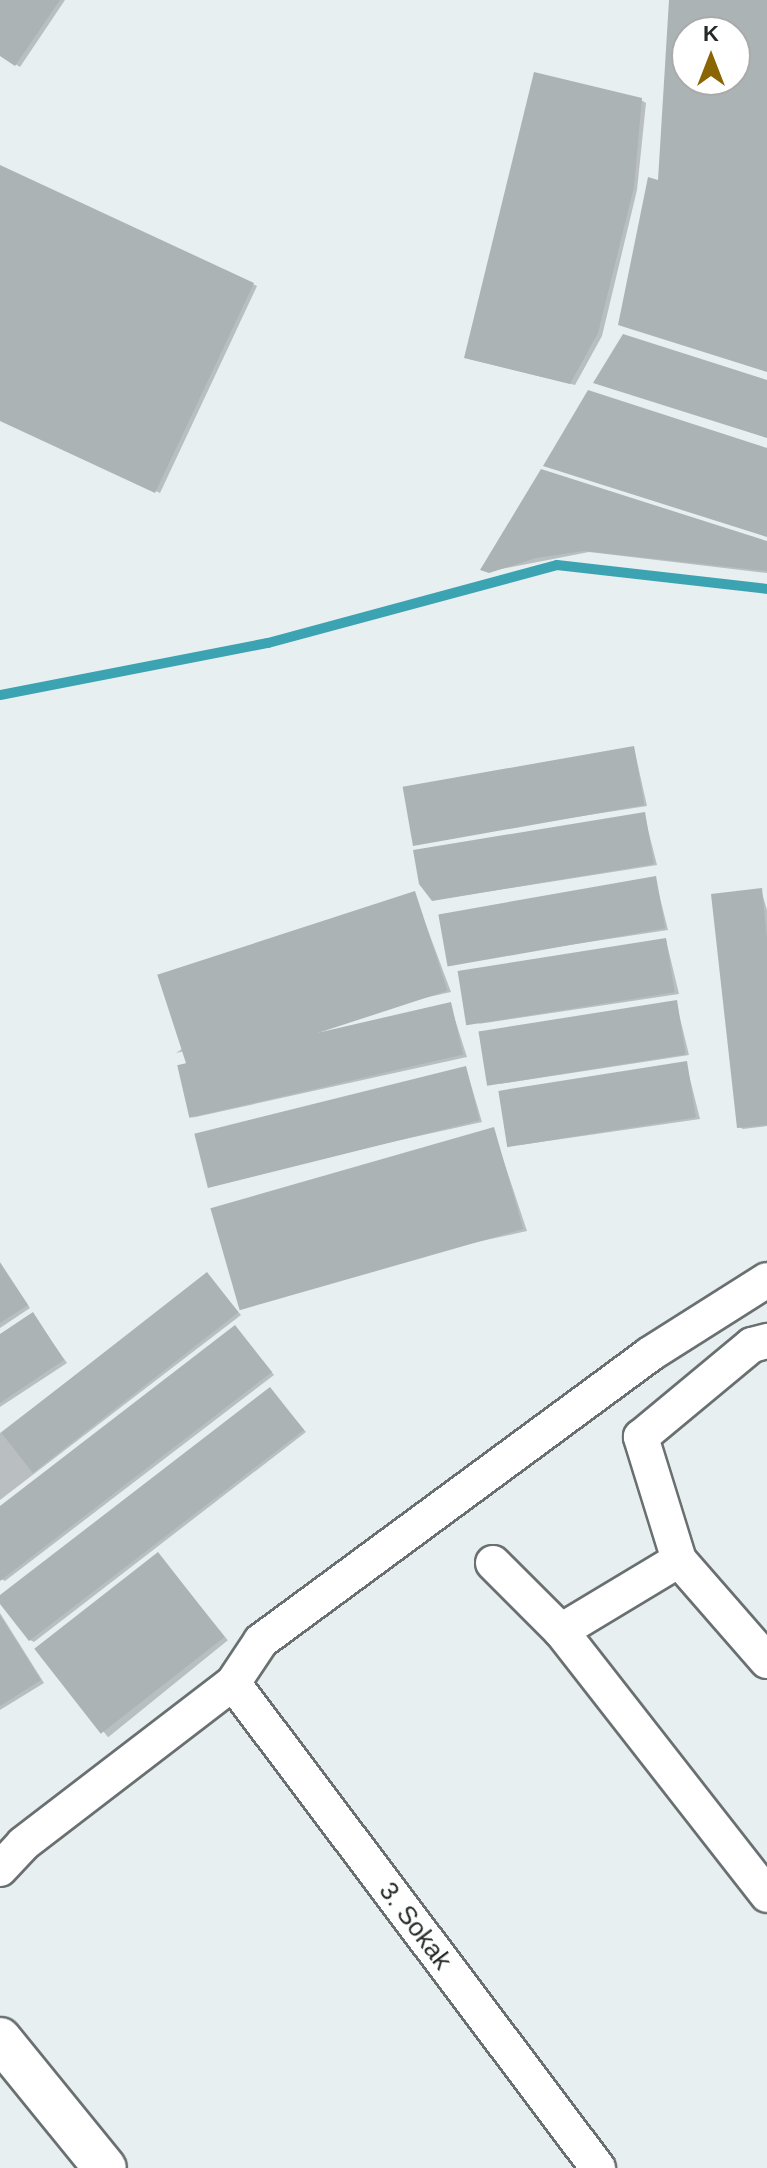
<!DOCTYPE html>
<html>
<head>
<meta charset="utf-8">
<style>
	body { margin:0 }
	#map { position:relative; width:767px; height:2168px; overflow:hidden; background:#e8eff0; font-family:Helvetica,sans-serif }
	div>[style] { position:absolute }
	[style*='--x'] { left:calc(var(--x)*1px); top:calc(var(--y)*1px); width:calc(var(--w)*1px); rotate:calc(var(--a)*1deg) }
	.shadow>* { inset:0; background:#0003; transform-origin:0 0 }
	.stream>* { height:10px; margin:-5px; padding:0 5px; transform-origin:5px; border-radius:5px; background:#3ba3b1 }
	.building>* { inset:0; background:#acb3b4; transform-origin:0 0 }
	.roads { filter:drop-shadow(2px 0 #6a7071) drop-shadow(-2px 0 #6a7071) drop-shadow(0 2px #6a7071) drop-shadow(0 -2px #6a7071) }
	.minor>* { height:34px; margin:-17px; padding:0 17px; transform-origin:17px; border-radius:17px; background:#fff }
	.tertiary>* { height:42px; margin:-21px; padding:0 21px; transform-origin:21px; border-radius:21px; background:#fff }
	span { translate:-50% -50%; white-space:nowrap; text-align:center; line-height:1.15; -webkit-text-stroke:6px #fff; paint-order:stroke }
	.street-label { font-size:26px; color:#272a2a }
	.north { position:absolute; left:671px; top:16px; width:80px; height:80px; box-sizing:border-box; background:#fff; border:2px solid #a9aaaa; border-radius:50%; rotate:0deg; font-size:22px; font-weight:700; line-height:32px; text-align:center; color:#272a2a }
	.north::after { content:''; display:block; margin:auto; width:28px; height:36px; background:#896603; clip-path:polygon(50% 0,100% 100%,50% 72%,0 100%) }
</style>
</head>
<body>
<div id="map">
	<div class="shadow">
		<i style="clip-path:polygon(0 0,65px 0,20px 67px,0 54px)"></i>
		<i style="clip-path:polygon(641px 100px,646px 103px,637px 190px,602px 336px,575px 385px,470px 359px)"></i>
		<i style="clip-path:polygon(0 167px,257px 286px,160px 493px,0 419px)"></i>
		<i style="clip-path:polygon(542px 471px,767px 543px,767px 573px,589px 552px,486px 572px)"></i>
		<i style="clip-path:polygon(634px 748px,647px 806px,414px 842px)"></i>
		<i style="clip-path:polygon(644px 814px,657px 865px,434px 900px)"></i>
		<i style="clip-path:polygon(655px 878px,668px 930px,456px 962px)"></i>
		<i style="clip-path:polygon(761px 890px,767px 910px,767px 1126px,743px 1129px,739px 1127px)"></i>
		<i style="clip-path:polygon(414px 893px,451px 992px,176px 1053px)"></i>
		<i style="clip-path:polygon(666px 940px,679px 994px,478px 1024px)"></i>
		<i style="clip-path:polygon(676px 1002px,689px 1055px,499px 1084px)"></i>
		<i style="clip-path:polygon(450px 1004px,467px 1057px,191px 1118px)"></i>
		<i style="clip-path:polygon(686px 1063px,700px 1119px,520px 1145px)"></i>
		<i style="clip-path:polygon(466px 1068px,482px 1122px,207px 1183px)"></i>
		<i style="clip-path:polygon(493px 1129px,527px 1231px,260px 1290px)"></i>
		<i style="clip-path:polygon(0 1262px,30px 1308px,0 1328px)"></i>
		<i style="clip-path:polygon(207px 1274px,241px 1315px,0 1500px,0 1433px)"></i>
		<i style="clip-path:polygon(33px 1315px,67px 1363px,0 1407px,0 1336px)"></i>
		<i style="clip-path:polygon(236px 1327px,274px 1375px,5px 1581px,1px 1579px,0 1508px)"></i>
		<i style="clip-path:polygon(270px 1389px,306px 1432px,34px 1642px,30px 1640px,0 1598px)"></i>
		<i style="left:158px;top:1554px;width:111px;height:154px;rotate:51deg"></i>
		<i style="clip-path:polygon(0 1613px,44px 1683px,0 1710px)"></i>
	</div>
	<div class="stream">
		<i style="--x:0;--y:695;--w:273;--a:-11"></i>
		<i style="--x:268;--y:643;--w:299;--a:-15.1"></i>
		<i style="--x:557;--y:565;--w:211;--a:6.5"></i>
	</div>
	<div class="building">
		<i style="clip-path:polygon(0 0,60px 0,15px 66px,0 56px)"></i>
		<i style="clip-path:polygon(evenodd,669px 0,767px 0,767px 372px,618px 325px,648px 177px,658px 180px,669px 0,687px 32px,735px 32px,735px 80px,687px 80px,687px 32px)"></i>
		<i style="clip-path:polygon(534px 72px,642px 98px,634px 187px,598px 333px,570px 384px,464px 358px)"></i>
		<i style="clip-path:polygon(0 165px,254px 283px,155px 493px,0 421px)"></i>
		<i style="clip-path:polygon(623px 334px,767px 380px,767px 438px,593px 383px)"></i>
		<i style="clip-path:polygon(588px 390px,767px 448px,767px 537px,543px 466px)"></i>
		<i style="clip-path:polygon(541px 469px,767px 541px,767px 571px,584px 551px,536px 558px,489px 573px,480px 570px)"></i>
		<i style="left:634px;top:746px;width:60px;height:235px;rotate:80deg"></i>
		<i style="clip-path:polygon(645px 812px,654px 864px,432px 901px,419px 884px,413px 850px)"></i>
		<i style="left:656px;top:876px;width:53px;height:221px;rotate:80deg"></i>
		<i style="clip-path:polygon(762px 888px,767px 939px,767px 1125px,737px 1128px,711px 894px)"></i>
		<i style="left:415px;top:891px;width:105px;height:271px;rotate:72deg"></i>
		<i style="left:666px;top:938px;width:55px;height:211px;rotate:81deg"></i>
		<i style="left:677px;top:1000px;width:55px;height:201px;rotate:81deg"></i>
		<i style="left:451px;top:1002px;width:54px;height:281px;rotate:77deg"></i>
		<i style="left:687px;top:1061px;width:57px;height:191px;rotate:81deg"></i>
		<i style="left:466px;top:1066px;width:56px;height:280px;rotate:76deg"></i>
		<i style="left:494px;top:1127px;width:106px;height:295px;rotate:74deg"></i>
		<i style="clip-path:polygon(0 1263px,28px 1305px,0 1323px)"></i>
		<i style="left:207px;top:1272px;width:51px;height:261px;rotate:52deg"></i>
		<i style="clip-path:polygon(33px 1312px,64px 1360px,0 1403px,0 1334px)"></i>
		<i style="clip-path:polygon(235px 1325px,272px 1372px,0 1581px,0 1506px)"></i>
		<i style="clip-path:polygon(270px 1387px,304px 1430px,29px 1641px,0 1604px,0 1595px)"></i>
		<i style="left:158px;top:1552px;width:108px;height:157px;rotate:52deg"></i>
		<i style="clip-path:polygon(0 1615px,41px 1680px,0 1706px)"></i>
	</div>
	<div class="roads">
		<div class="minor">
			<i style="--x:679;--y:1560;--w:129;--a:-107.2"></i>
			<i style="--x:641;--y:1437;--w:144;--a:-39.7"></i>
			<i style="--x:752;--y:1345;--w:16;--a:-15"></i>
			<i style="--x:493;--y:1563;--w:96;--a:45"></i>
			<i style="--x:767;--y:1661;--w:134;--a:-131.1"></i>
			<i style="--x:679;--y:1560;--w:138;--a:149"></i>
			<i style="--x:561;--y:1631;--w:335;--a:52"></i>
			<i style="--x:233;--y:1683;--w:607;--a:53.04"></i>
			<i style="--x:0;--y:1869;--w:34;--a:-47"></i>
			<i style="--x:23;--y:1844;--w:265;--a:-37.5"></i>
			<i style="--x:233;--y:1683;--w:50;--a:-56.3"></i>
			<i style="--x:261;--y:1641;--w:483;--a:-36.4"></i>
			<i style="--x:650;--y:1354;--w:138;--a:-32.3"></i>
		</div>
		<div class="tertiary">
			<i style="--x:0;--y:2039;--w:166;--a:50.9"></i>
		</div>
	</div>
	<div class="street-label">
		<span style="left:415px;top:1926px;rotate:53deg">3. Sokak</span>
	</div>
	<div class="north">K</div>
</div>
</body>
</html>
